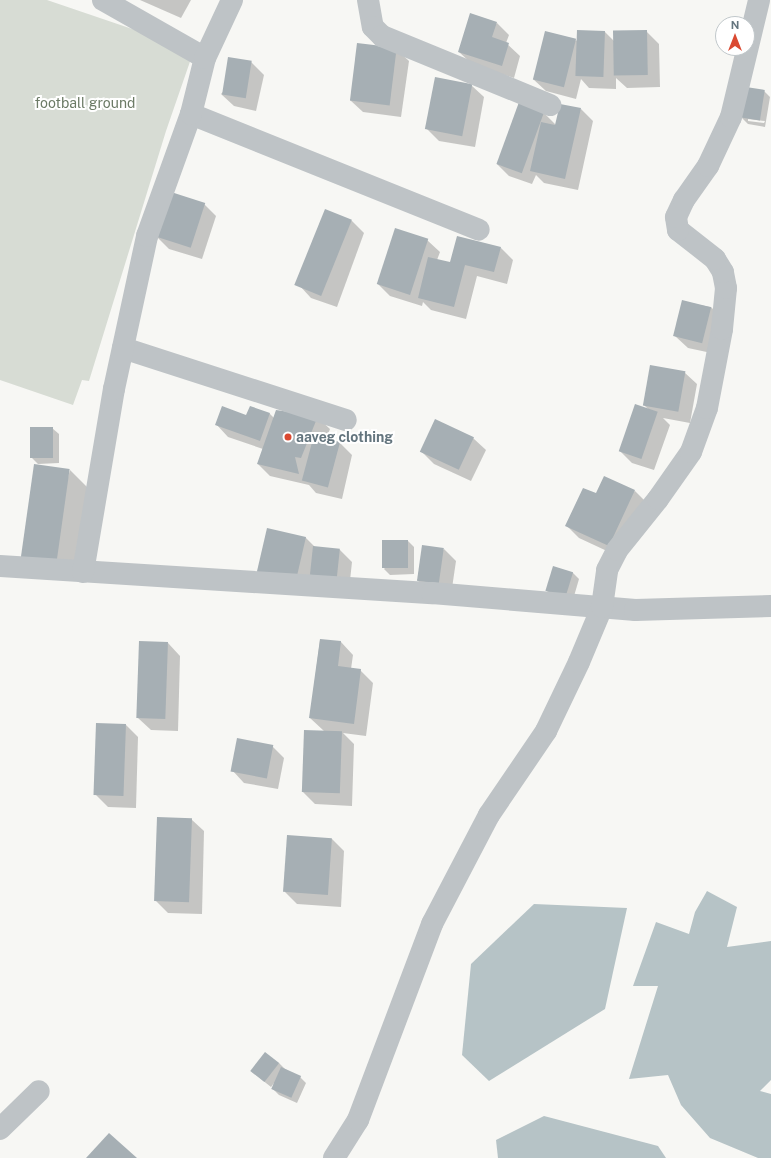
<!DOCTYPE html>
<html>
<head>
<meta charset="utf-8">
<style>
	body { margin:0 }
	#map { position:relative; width:771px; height:1158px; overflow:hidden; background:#f7f7f4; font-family:"Public Sans",sans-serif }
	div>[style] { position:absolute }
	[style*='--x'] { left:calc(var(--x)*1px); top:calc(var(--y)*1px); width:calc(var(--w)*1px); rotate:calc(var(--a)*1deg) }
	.green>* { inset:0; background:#d7dcd4 }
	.water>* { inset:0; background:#b6c3c6 }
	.shadow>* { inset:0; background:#0003 }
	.building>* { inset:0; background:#a6afb4; transform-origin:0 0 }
	.minor>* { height:22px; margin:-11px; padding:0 11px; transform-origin:11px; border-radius:11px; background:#bec3c6 }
	.dots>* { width:11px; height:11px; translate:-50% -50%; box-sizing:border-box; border:2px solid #fff; border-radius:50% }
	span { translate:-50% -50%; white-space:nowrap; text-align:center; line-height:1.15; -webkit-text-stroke:4px #fff; paint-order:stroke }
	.park-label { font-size:14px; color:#6c7b66 }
	.poi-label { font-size:14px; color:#64757e; font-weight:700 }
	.left { translate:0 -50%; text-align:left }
	.north { position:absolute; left:715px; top:16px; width:40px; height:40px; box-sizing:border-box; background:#fff; border:1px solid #c1c8cb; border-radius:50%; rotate:0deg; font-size:11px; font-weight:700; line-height:16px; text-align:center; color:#64757e }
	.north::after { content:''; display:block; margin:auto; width:14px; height:18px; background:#da4931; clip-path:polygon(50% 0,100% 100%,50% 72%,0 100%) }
</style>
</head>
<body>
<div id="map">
	<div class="green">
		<i style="clip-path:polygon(0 0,47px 0,194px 50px,166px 131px,89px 381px,82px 380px,73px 405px,0 380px)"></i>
	</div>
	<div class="water">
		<i style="clip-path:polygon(707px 891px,737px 907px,727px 947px,771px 941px,771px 1080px,760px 1091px,771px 1094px,771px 1158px,758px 1158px,710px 1138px,681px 1105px,668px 1075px,629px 1079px,658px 986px,633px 986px,656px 922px,689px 934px,695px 912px)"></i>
		<i style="clip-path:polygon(534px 904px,627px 908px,605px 1009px,489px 1081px,462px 1055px,471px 964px)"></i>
		<i style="clip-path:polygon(544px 1116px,658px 1146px,666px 1158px,498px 1158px,496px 1140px)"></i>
	</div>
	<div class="shadow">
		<i style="clip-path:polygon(140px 0,191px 0,181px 18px)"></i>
		<i style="clip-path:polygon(497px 23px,509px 35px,506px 43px,520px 56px,514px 78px,472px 64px,459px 52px)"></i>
		<i style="clip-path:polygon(578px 31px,605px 32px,614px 41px,646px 31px,659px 44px,660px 87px,627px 88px,616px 78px,616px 89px,589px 88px,581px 79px,576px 99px,546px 91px,533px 79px,576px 40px,578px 42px)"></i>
		<i style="clip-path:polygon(396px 49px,409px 61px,401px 117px,363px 112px,350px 100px)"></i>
		<i style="clip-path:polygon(251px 62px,264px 75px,256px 111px,234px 106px,221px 94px)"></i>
		<i style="clip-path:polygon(471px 85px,484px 97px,475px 147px,439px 141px,427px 129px)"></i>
		<i style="clip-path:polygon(evenodd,764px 91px,770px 97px,765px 127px,748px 124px,742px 118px,764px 91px,748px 119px,765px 121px,764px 123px,748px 121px,748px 119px)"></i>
		<i style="clip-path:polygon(581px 109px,593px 121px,578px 190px,544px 183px,536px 175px,532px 184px,509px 176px,497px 164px,543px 112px,556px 125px)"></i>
		<i style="clip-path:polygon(204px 204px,216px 216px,202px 259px,169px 249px,157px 237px)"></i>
		<i style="clip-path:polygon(326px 211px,352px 221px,364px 233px,337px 307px,311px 298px,299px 285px)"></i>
		<i style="clip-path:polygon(427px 240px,440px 252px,437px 260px,451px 263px,501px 248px,513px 260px,507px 284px,477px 276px,466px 319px,431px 310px,423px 302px,422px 306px,390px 296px,378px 284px)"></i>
		<i style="clip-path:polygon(683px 302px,711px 307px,723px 320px,716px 354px,688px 348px,675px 336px)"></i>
		<i style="clip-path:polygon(684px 372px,697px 384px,690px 423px,663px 418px,670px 425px,654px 470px,632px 463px,620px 451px,649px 410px,644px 405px)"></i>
		<i style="clip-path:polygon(251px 407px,270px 414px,274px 418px,317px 417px,330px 429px,326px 439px,340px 443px,352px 455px,342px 499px,316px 493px,309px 485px,270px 476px,258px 464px,263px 449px,228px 437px,216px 424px,247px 416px)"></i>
		<i style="clip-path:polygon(52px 428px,59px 434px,59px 463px,38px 464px,32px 458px)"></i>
		<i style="clip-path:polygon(473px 438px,486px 450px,471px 481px,434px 464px,422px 452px)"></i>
		<i style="clip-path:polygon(70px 470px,88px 488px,76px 580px,41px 575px)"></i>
		<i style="clip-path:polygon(635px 491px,647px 503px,622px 558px,579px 538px,567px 526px)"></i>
		<i style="clip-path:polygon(305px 537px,315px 547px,340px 550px,352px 562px,349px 590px,275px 585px)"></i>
		<i style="clip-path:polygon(408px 541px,414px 547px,414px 574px,390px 575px,384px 569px)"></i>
		<i style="clip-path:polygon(444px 549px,456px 561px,451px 595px,430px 592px,417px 580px)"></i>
		<i style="clip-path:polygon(554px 567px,573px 573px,579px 579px,572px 603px,553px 597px,547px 591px)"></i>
		<i style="clip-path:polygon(320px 640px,341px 642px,353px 655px,351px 669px,360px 670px,373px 683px,366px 736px,343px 733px,354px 744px,352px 806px,315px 804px,303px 792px,324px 731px,310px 718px)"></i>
		<i style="clip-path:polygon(168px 643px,180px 656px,178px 731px,151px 730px,138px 718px)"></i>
		<i style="clip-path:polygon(126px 725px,138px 737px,136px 808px,108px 807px,96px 795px)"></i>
		<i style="clip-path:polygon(272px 746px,284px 758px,278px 789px,244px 783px,232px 770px)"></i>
		<i style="clip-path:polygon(191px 819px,204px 831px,202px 914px,168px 913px,156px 901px)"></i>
		<i style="clip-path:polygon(288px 836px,332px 839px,344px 851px,341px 907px,297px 904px,285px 892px)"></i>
		<i style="clip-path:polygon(279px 1063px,285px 1069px,300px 1077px,306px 1083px,297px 1103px,279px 1095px,273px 1089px,274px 1083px,271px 1087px,252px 1072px)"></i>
	</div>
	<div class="building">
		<i style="clip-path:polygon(470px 13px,497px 22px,492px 37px,509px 43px,502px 66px,458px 52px)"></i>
		<i style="left:577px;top:30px;width:28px;height:46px;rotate:2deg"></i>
		<i style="left:647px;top:30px;width:45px;height:34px;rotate:89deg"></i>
		<i style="left:545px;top:31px;width:32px;height:50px;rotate:14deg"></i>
		<i style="left:357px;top:43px;width:40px;height:58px;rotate:7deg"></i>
		<i style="left:228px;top:57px;width:24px;height:38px;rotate:9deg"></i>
		<i style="left:435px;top:77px;width:38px;height:53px;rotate:11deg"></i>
		<i style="left:746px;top:87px;width:19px;height:31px;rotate:9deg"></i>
		<i style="left:519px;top:102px;width:27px;height:66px;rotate:20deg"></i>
		<i style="clip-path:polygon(560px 104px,581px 108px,565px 179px,530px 171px,541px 122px,555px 125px)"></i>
		<i style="left:171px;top:192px;width:36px;height:47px;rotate:18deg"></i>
		<i style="left:325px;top:209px;width:29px;height:82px;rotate:22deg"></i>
		<i style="left:395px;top:228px;width:35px;height:59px;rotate:18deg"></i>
		<i style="clip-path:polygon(457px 236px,501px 247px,494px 272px,465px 265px,454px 307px,418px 298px,428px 257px,450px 262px)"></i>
		<i style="left:682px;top:300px;width:30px;height:37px;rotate:14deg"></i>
		<i style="left:650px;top:365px;width:36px;height:41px;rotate:10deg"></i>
		<i style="left:635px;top:404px;width:24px;height:50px;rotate:19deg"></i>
		<i style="clip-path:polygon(222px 406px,246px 415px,250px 406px,270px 413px,260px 441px,215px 425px)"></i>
		<i style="clip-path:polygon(276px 410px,318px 416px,301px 458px,295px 457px,299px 474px,257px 464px)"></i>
		<i style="left:435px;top:419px;width:43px;height:36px;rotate:25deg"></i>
		<i style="left:30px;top:427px;width:23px;height:31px"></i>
		<i style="left:314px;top:435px;width:27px;height:47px;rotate:15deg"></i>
		<i style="left:34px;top:464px;width:36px;height:95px;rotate:8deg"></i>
		<i style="clip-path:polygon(604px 476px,635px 490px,609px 546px,565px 526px,583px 488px,596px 493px)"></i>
		<i style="left:267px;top:528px;width:40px;height:45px;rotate:13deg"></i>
		<i style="left:408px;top:540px;width:28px;height:26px;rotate:90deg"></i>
		<i style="left:422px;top:545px;width:22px;height:36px;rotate:8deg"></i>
		<i style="left:313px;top:546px;width:27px;height:29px;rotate:6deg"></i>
		<i style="left:553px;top:566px;width:21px;height:26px;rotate:17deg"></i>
		<i style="clip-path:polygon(320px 639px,341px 641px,338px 666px,361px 669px,354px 724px,309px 718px)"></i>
		<i style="left:139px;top:641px;width:29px;height:77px;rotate:2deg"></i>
		<i style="left:96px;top:723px;width:30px;height:72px;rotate:2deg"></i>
		<i style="left:304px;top:730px;width:38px;height:62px;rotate:2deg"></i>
		<i style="left:237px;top:738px;width:37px;height:34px;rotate:11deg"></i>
		<i style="left:157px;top:817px;width:35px;height:84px;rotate:2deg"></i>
		<i style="left:287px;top:835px;width:45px;height:57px;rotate:4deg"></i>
		<i style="left:265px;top:1052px;width:18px;height:24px;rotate:38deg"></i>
		<i style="left:281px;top:1067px;width:22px;height:24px;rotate:24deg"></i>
		<i style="clip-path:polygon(109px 1133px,137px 1158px,86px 1158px)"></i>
	</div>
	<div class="minor">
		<i style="--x:103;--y:0;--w:117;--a:29.6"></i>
		<i style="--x:368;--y:0;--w:27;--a:80"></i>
		<i style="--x:373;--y:27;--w:13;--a:45"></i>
		<i style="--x:382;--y:36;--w:182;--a:22.3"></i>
		<i style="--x:191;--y:114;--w:310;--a:21.9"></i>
		<i style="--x:123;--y:348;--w:234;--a:17.9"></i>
		<i style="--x:0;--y:566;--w:433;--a:3.6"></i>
		<i style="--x:432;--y:593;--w:204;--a:4.8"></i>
		<i style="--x:635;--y:610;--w:136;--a:-1.7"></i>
		<i style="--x:83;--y:572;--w:186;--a:-80.4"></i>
		<i style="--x:114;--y:389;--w:157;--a:-77.8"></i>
		<i style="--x:147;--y:236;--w:130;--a:-70.2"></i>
		<i style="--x:191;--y:114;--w:58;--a:-76"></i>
		<i style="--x:205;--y:58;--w:64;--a:-65"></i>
		<i style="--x:0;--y:1129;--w:54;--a:-44.3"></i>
		<i style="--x:334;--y:1158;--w:45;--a:-57.7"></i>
		<i style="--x:358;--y:1120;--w:210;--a:-69.3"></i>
		<i style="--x:432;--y:924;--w:123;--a:-62.4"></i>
		<i style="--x:489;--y:815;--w:102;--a:-55.8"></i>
		<i style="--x:546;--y:731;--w:76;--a:-64.4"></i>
		<i style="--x:579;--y:662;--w:60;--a:-67.3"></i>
		<i style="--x:602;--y:607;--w:37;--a:-82"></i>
		<i style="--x:607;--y:570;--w:22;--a:-63"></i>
		<i style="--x:617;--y:550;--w:65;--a:-51.2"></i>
		<i style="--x:658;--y:499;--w:57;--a:-54.9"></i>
		<i style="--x:691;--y:452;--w:47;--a:-70"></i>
		<i style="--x:707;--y:408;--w:80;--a:-79.2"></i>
		<i style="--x:722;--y:329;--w:41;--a:-84.4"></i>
		<i style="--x:726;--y:288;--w:16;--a:-101"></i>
		<i style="--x:723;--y:272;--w:15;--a:-122"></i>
		<i style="--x:715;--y:259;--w:47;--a:-141.9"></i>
		<i style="--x:678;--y:230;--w:13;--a:-99"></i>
		<i style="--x:676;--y:217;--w:19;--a:-65"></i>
		<i style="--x:684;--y:200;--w:42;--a:-54.8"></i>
		<i style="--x:708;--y:166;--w:54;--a:-64.9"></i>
		<i style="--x:731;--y:117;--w:120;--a:-76.5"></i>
	</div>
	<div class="dots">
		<i style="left:288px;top:437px;background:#da4931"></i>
	</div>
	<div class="park-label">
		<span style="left:85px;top:103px">football ground</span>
	</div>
	<div class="poi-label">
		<span class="left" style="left:296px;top:437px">aaveg clothing</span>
	</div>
	<div class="north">N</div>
</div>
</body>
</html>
